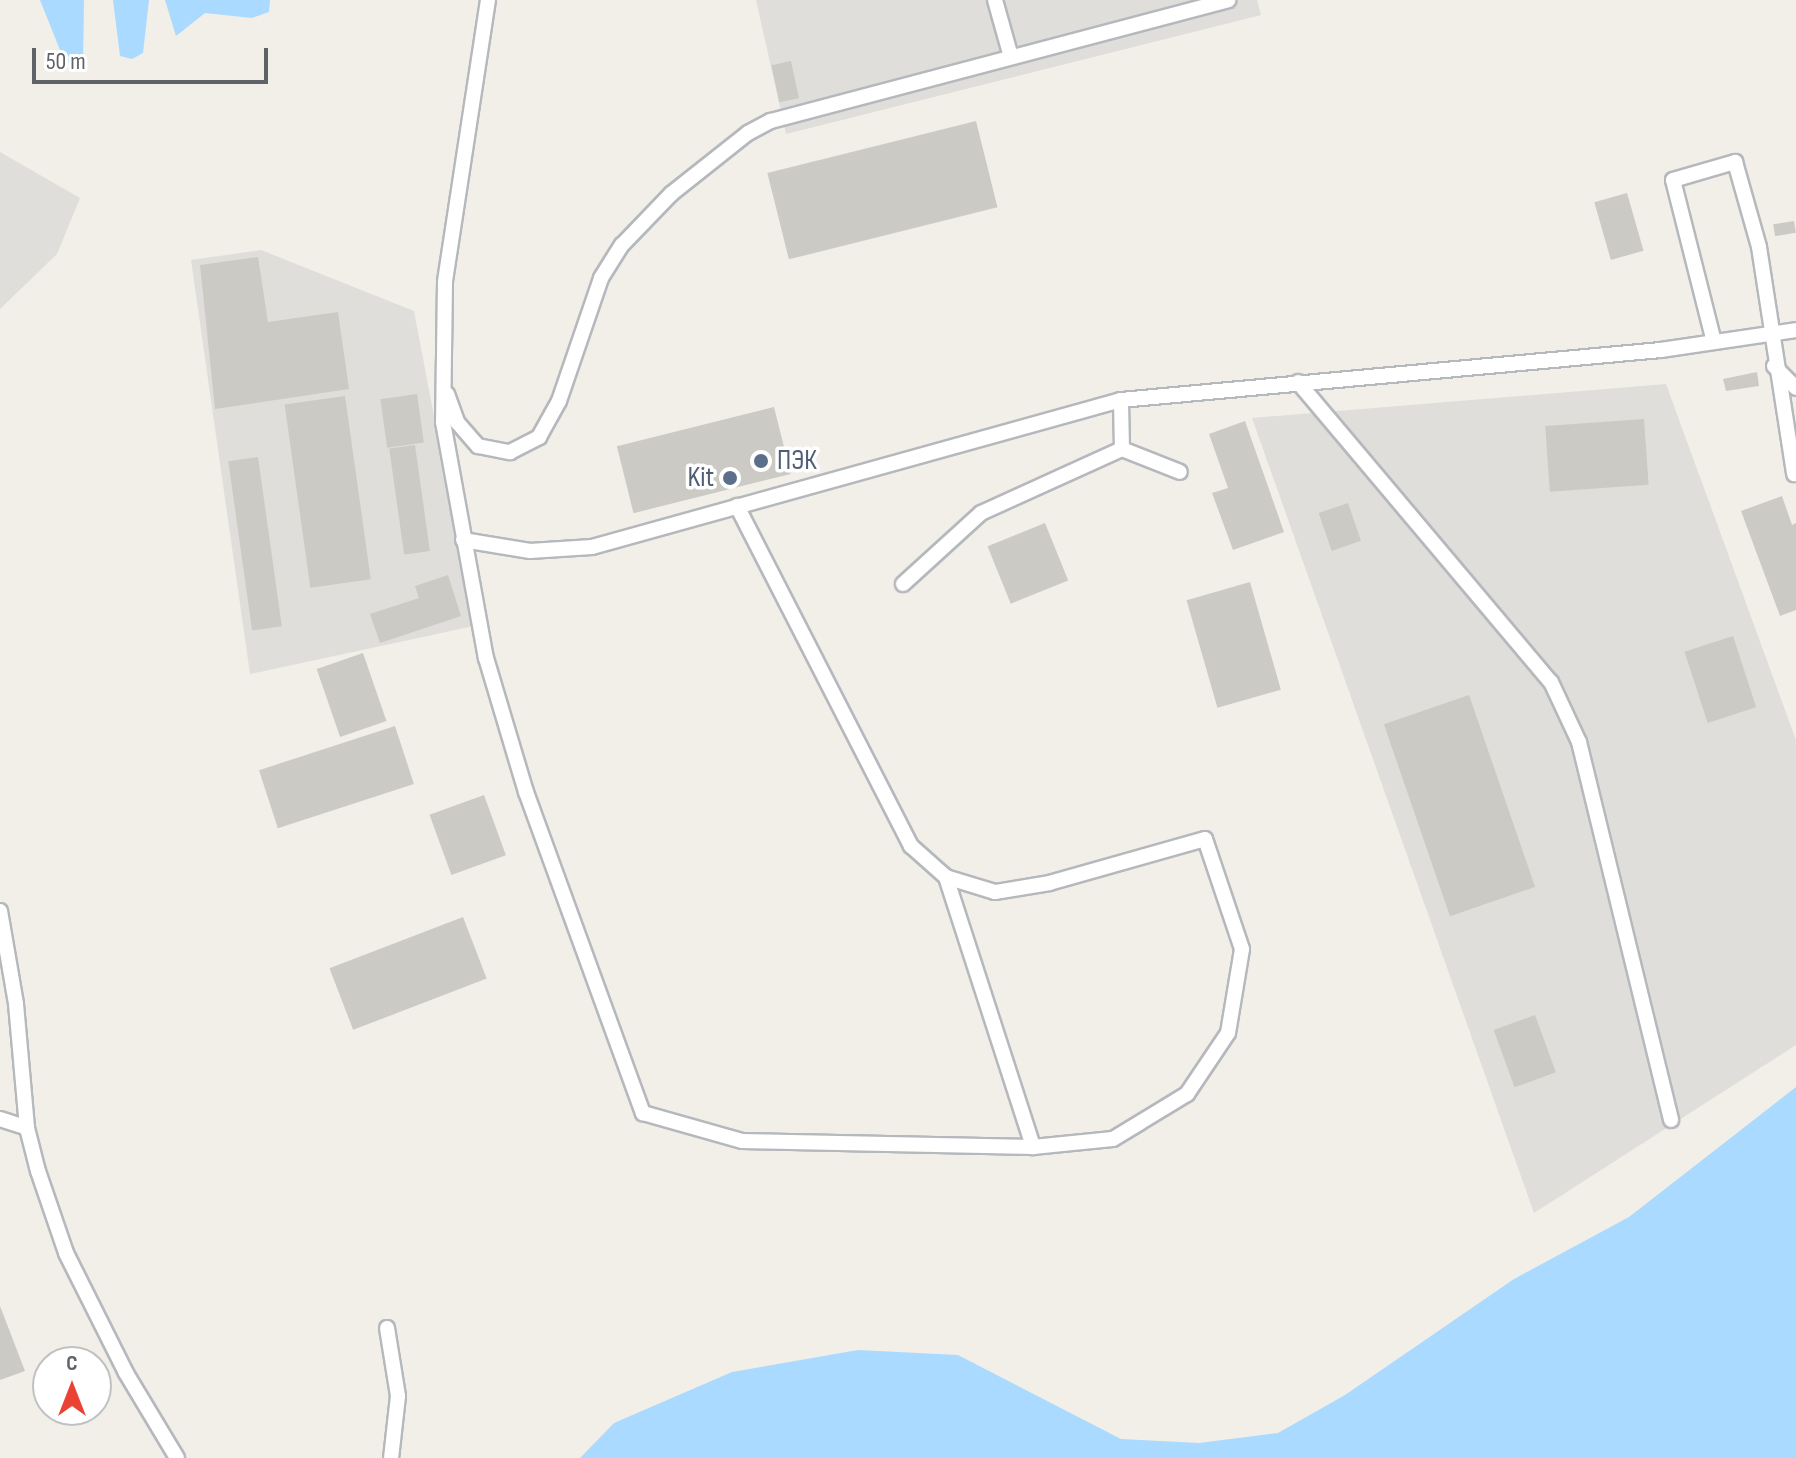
<!DOCTYPE html>
<html>
<head>
<meta charset="utf-8">
<style>
	body { margin:0 }
	#map { position:relative; width:1796px; height:1458px; overflow:hidden; background:#f1efe8; font-family:"Sofia Sans Condensed",sans-serif }
	div>[style] { position:absolute }
	[style*='--x'] { left:calc(var(--x)*1px); top:calc(var(--y)*1px); width:calc(var(--w)*1px); rotate:calc(var(--a)*1deg) }
	.industrial>* { inset:0; background:#e0deda }
	.water>* { inset:0; background:#aadaff }
	.building>* { inset:0; background:#cccac5; transform-origin:0 0 }
	.roads { filter:drop-shadow(2px 0 #b5b8bc) drop-shadow(-2px 0 #b5b8bc) drop-shadow(0 2px #b5b8bc) drop-shadow(0 -2px #b5b8bc) }
	.lane>* { height:14px; margin:-7px; padding:0 7px; transform-origin:7px; border-radius:7px; background:#fff }
	.dots>* { width:22px; height:22px; translate:-50% -50%; box-sizing:border-box; border:4px solid #fff; border-radius:50% }
	span { translate:-50% -50%; white-space:nowrap; text-align:center; line-height:1.15; -webkit-text-stroke:7px #fff; paint-order:stroke }
	.service-label { font-size:28px; color:#4e5e75 }
	.left { translate:0 -50%; text-align:left }
	.right { translate:-100% -50%; text-align:right }
	.north { position:absolute; left:32px; top:1346px; width:80px; height:80px; box-sizing:border-box; background:#fff; border:2px solid #bfc1c3; border-radius:50%; rotate:0deg; font-size:22px; font-weight:700; line-height:32px; text-align:center; color:#5f6368 }
	.north::after { content:''; display:block; margin:auto; width:28px; height:36px; background:#ea4335; clip-path:polygon(50% 0,100% 100%,50% 72%,0 100%) }
	.scale { position:absolute; left:32px; top:48px; width:236px; height:36px; box-sizing:border-box; border:4px solid #5f6368; border-top:0; padding-left:10px; font-size:24px; line-height:28px; white-space:nowrap; color:#5f6368; -webkit-text-stroke:6px #fff; paint-order:stroke }
</style>
</head>
<body>
<div id="map">
	<div class="industrial">
		<i style="clip-path:polygon(756px 0,1257px 0,1261px 15px,786px 134px)"></i>
		<i style="clip-path:polygon(0 152px,80px 198px,57px 254px,0 309px)"></i>
		<i style="clip-path:polygon(261px 250px,414px 311px,474px 626px,250px 674px,191px 260px)"></i>
		<i style="clip-path:polygon(1666px 384px,1796px 740px,1796px 1045px,1534px 1213px,1252px 418px)"></i>
	</div>
	<div class="water">
		<i style="clip-path:polygon(40px 0,84px 0,83px 64px,74px 68px,62px 55px)"></i>
		<i style="clip-path:polygon(113px 0,149px 0,143px 53px,132px 59px,120px 56px)"></i>
		<i style="clip-path:polygon(165px 0,270px 0,269px 12px,252px 18px,205px 13px,176px 36px)"></i>
		<i style="clip-path:polygon(1796px 1087px,1796px 1458px,580px 1458px,614px 1423px,732px 1372px,858px 1350px,958px 1355px,1121px 1439px,1199px 1443px,1278px 1433px,1345px 1395px,1514px 1279px,1629px 1217px)"></i>
	</div>
	<div class="building">
		<i style="left:791px;top:61px;width:38px;height:20px;rotate:78deg"></i>
		<i style="left:976px;top:121px;width:89px;height:215px;rotate:76deg"></i>
		<i style="left:1627px;top:193px;width:60px;height:34px;rotate:74deg"></i>
		<i style="left:1794px;top:221px;width:12px;height:21px;rotate:81deg"></i>
		<i style="clip-path:polygon(258px 257px,268px 322px,338px 312px,349px 389px,215px 409px,200px 265px)"></i>
		<i style="clip-path:polygon(1757px 372px,1759px 386px,1726px 391px,1723px 379px)"></i>
		<i style="left:417px;top:394px;width:49px;height:37px;rotate:82deg"></i>
		<i style="left:345px;top:396px;width:185px;height:61px;rotate:82deg"></i>
		<i style="left:774px;top:407px;width:69px;height:162px;rotate:76deg"></i>
		<i style="left:1644px;top:419px;width:66px;height:99px;rotate:86deg"></i>
		<i style="clip-path:polygon(1245px 421px,1284px 532px,1233px 550px,1212px 493px,1228px 488px,1209px 434px)"></i>
		<i style="left:415px;top:445px;width:107px;height:26px;rotate:82deg"></i>
		<i style="left:258px;top:457px;width:171px;height:30px;rotate:82deg"></i>
		<i style="clip-path:polygon(1782px 496px,1792px 525px,1796px 523px,1796px 610px,1780px 616px,1741px 511px)"></i>
		<i style="left:1348px;top:503px;width:40px;height:31px;rotate:71deg"></i>
		<i style="left:1045px;top:523px;width:62px;height:62px;rotate:68deg"></i>
		<i style="clip-path:polygon(448px 575px,461px 616px,380px 643px,370px 614px,419px 598px,415px 586px)"></i>
		<i style="left:1250px;top:582px;width:112px;height:66px;rotate:74deg"></i>
		<i style="left:1733px;top:636px;width:75px;height:51px;rotate:72deg"></i>
		<i style="left:363px;top:653px;width:72px;height:49px;rotate:71deg"></i>
		<i style="left:1469px;top:695px;width:203px;height:90px;rotate:71deg"></i>
		<i style="left:395px;top:726px;width:61px;height:143px;rotate:72deg"></i>
		<i style="left:484px;top:795px;width:64px;height:58px;rotate:70deg"></i>
		<i style="left:463px;top:917px;width:66px;height:143px;rotate:69deg"></i>
		<i style="left:1535px;top:1015px;width:61px;height:44px;rotate:70deg"></i>
		<i style="clip-path:polygon(0 1306px,25px 1371px,0 1380px)"></i>
	</div>
	<div class="roads">
		<div class="lane">
			<i style="--x:488;--y:0;--w:285;--a:98.7"></i>
			<i style="--x:445;--y:282;--w:140;--a:90.8"></i>
			<i style="--x:443;--y:422;--w:240;--a:79.7"></i>
			<i style="--x:486;--y:658;--w:140;--a:73.4"></i>
			<i style="--x:526;--y:792;--w:342;--a:70"></i>
			<i style="--x:643;--y:1113;--w:103;--a:15.8"></i>
			<i style="--x:742;--y:1141;--w:291;--a:1.2"></i>
			<i style="--x:1033;--y:1147;--w:80;--a:-5.7"></i>
			<i style="--x:1113;--y:1139;--w:87;--a:-31.3"></i>
			<i style="--x:1187;--y:1094;--w:73;--a:-56.1"></i>
			<i style="--x:1228;--y:1033;--w:85;--a:-80.5"></i>
			<i style="--x:1242;--y:949;--w:116;--a:-108.6"></i>
			<i style="--x:1205;--y:839;--w:161;--a:164.2"></i>
			<i style="--x:1050;--y:883;--w:56;--a:170.7"></i>
			<i style="--x:995;--y:892;--w:51;--a:-163"></i>
			<i style="--x:946;--y:877;--w:47;--a:-138.5"></i>
			<i style="--x:911;--y:846;--w:382;--a:-117.1"></i>
			<i style="--x:995;--y:0;--w:59;--a:74.3"></i>
			<i style="--x:1714;--y:342;--w:167;--a:-104.2"></i>
			<i style="--x:1673;--y:180;--w:65;--a:-16.2"></i>
			<i style="--x:1735;--y:162;--w:88;--a:74.2"></i>
			<i style="--x:1759;--y:247;--w:230;--a:81.2"></i>
			<i style="--x:1774;--y:366;--w:31;--a:45"></i>
			<i style="--x:1298;--y:382;--w:392;--a:49.9"></i>
			<i style="--x:1551;--y:682;--w:66;--a:65"></i>
			<i style="--x:1579;--y:742;--w:389;--a:76.3"></i>
			<i style="--x:447;--y:394;--w:30;--a:70"></i>
			<i style="--x:457;--y:422;--w:32;--a:49"></i>
			<i style="--x:478;--y:446;--w:33;--a:11"></i>
			<i style="--x:510;--y:452;--w:33;--a:-27"></i>
			<i style="--x:539;--y:437;--w:41;--a:-60.9"></i>
			<i style="--x:559;--y:401;--w:130;--a:-71.1"></i>
			<i style="--x:601;--y:278;--w:39;--a:-58"></i>
			<i style="--x:622;--y:245;--w:71;--a:-46.1"></i>
			<i style="--x:671;--y:194;--w:98;--a:-38.4"></i>
			<i style="--x:748;--y:133;--w:26;--a:-28"></i>
			<i style="--x:771;--y:121;--w:473;--a:-14.8"></i>
			<i style="--x:1122;--y:449;--w:62;--a:21.6"></i>
			<i style="--x:463;--y:540;--w:68;--a:9.3"></i>
			<i style="--x:530;--y:551;--w:62;--a:-3.7"></i>
			<i style="--x:592;--y:547;--w:549;--a:-15.53"></i>
			<i style="--x:1121;--y:400;--w:542;--a:-5.29"></i>
			<i style="--x:1661;--y:350;--w:136;--a:-8.4"></i>
			<i style="--x:903;--y:584;--w:105;--a:-42.3"></i>
			<i style="--x:981;--y:513;--w:155;--a:-24.4"></i>
			<i style="--x:1122;--y:449;--w:49;--a:-91.2"></i>
			<i style="--x:946;--y:877;--w:284;--a:72.1"></i>
			<i style="--x:0;--y:911;--w:94;--a:80.2"></i>
			<i style="--x:16;--y:1004;--w:124;--a:84.9"></i>
			<i style="--x:27;--y:1128;--w:44;--a:75.7"></i>
			<i style="--x:38;--y:1171;--w:87;--a:71.1"></i>
			<i style="--x:66;--y:1253;--w:134;--a:63.4"></i>
			<i style="--x:126;--y:1373;--w:99;--a:59"></i>
			<i style="--x:0;--y:1119;--w:28;--a:18"></i>
			<i style="--x:387;--y:1328;--w:69;--a:80.8"></i>
			<i style="--x:398;--y:1396;--w:62;--a:96.4"></i>
		</div>
	</div>
	<div class="dots">
		<i style="left:761px;top:461px;background:#5c6f8a"></i>
		<i style="left:730px;top:478px;background:#5c6f8a"></i>
	</div>
	<div class="service-label">
		<span class="left" style="left:777px;top:461px">ПЭК</span>
		<span class="right" style="left:714px;top:478px">Kit</span>
	</div>
	<div class="north">С</div>
	<div class="scale">50 m</div>
</div>
</body>
</html>
